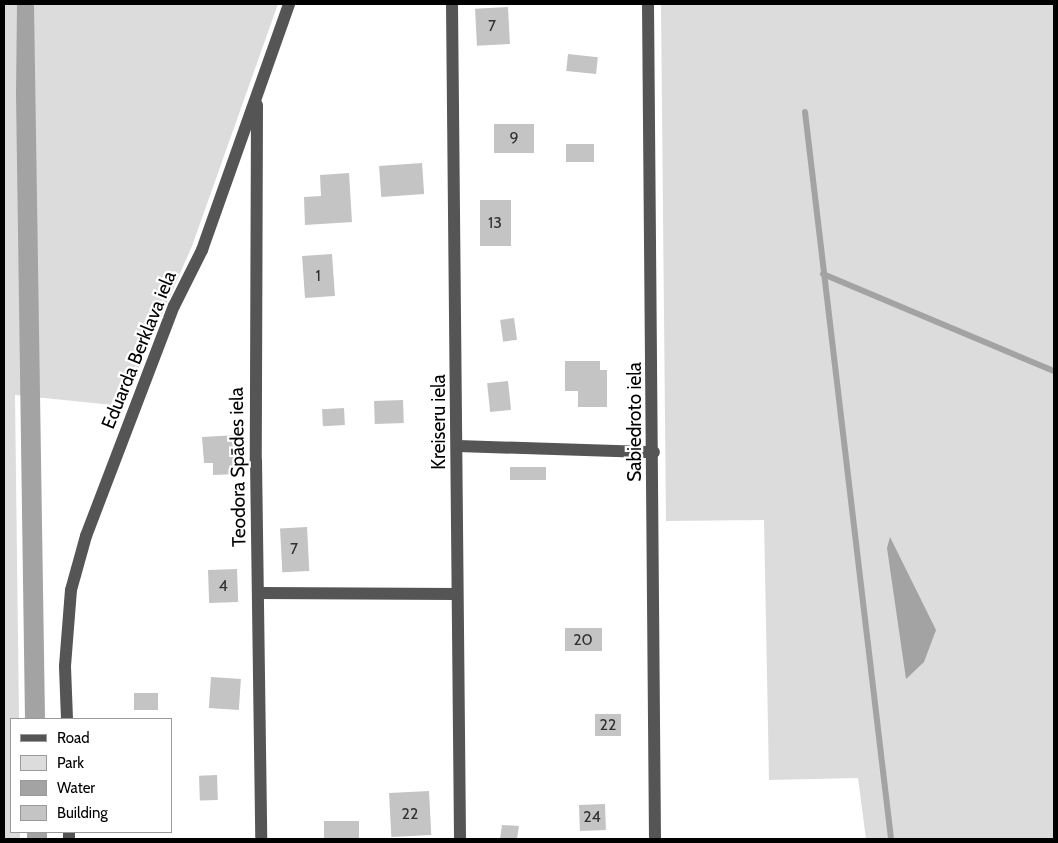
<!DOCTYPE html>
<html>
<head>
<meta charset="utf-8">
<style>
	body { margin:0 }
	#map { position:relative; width:1058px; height:843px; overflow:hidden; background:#fff; font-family:Cabin,sans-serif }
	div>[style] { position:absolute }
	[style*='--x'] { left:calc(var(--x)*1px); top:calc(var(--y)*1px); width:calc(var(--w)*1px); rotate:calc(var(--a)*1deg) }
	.green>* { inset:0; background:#dcdcdc }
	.water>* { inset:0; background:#a3a3a3; transform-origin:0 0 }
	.stream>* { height:6px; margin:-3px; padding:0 3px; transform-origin:3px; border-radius:3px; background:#a3a3a3 }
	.building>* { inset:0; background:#c4c4c4; transform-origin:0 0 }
	.minor>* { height:12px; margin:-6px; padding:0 6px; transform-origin:6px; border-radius:6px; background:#555 }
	span { translate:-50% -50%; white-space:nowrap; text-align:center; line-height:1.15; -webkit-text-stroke:4.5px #fff; paint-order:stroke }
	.number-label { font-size:16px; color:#313131 }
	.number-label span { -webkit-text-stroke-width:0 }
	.street-label { font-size:19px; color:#000 }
	.frame { position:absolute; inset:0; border:5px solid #000; pointer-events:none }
	.legend { position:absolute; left:10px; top:718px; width:162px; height:115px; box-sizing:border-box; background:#fff; border:1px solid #999; margin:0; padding:6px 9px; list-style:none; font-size:15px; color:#000 }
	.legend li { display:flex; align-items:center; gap:10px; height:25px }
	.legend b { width:25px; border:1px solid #999 }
</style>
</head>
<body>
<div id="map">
	<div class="green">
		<i style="clip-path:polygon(4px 4px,278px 4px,192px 246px,122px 406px,15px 395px,19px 719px,11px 719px,11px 832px,20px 832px,20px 839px,4px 839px)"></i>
		<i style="clip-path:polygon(661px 4px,1054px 4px,1054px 839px,866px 839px,858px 778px,769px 780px,764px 520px,666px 521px)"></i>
	</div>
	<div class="water">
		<i style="clip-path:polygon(17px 4px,34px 4px,45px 719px,25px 719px,16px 94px)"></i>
		<i style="clip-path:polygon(890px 537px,936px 630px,924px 662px,906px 679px,887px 548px)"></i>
		<i style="left:27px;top:832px;width:20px;height:7px"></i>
	</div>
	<div class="stream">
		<i style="--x:805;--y:112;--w:732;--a:83.25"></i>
		<i style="--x:823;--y:274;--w:251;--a:22.8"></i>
	</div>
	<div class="building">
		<i style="left:508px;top:7px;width:37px;height:33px;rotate:87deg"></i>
		<i style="left:568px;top:54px;width:30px;height:17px;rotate:6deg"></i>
		<i style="left:494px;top:124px;width:40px;height:29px"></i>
		<i style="left:594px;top:144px;width:18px;height:28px;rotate:90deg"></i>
		<i style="left:422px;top:163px;width:31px;height:43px;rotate:86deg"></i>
		<i style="clip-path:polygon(349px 173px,352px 222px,305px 225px,304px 197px,321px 196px,320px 175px)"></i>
		<i style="left:511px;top:200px;width:46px;height:31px;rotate:90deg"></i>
		<i style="left:332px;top:254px;width:42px;height:30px;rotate:86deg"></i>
		<i style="left:514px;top:318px;width:22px;height:14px;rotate:82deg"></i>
		<i style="clip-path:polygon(565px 361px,600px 361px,600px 370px,607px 370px,607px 407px,578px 407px,578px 391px,565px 391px)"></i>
		<i style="left:508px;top:381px;width:29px;height:21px;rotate:84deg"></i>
		<i style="left:403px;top:400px;width:23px;height:29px;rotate:88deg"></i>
		<i style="left:344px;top:408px;width:17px;height:22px;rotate:87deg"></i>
		<i style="clip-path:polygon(237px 435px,239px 474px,213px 475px,213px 463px,204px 463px,202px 437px)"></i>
		<i style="left:510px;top:467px;width:36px;height:13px"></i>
		<i style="left:307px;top:527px;width:44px;height:27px;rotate:87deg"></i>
		<i style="left:237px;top:569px;width:33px;height:29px;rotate:88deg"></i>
		<i style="left:565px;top:628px;width:37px;height:23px"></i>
		<i style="left:211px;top:677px;width:30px;height:31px;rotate:4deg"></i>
		<i style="left:134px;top:693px;width:24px;height:17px"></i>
		<i style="left:595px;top:714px;width:26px;height:22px"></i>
		<i style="left:217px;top:775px;width:25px;height:18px;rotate:88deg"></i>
		<i style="left:429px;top:791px;width:44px;height:40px;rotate:87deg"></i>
		<i style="left:605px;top:804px;width:26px;height:26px;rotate:88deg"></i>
		<i style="left:359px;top:821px;width:18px;height:35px;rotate:90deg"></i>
		<i style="clip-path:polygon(502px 825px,519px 826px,517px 839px,500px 839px)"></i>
	</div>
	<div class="minor">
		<i style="--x:452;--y:4;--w:835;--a:89.45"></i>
		<i style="--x:648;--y:4;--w:835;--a:89.52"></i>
		<i style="--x:257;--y:105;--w:356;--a:90.2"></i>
		<i style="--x:256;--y:461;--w:378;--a:89.2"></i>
		<i style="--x:458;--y:446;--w:196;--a:1.8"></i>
		<i style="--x:260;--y:593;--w:197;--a:0.3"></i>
		<i style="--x:67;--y:719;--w:53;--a:-92.2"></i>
		<i style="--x:65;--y:666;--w:76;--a:-85.5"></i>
		<i style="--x:71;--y:590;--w:56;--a:-74.5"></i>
		<i style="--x:86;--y:536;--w:246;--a:-69.1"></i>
		<i style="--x:174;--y:306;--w:63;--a:-63.4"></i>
		<i style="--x:202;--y:250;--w:261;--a:-70.5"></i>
		<i style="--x:69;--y:832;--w:7;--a:90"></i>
	</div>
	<div class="number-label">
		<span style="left:492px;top:26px">7</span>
		<span style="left:514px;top:138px">9</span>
		<span style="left:495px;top:223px">13</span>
		<span style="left:318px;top:276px">1</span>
		<span style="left:294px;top:549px">7</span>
		<span style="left:223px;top:586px">4</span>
		<span style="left:583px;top:640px">20</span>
		<span style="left:608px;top:725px">22</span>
		<span style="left:410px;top:814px">22</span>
		<span style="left:592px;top:817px">24</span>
	</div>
	<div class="street-label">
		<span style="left:139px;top:350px;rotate:-68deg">Eduarda Berklava iela</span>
		<span style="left:439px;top:422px;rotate:-90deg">Kreiseru iela</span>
		<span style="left:635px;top:422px;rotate:-90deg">Sabiedroto iela</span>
		<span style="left:238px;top:467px;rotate:-91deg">Teodora Spādes iela</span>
	</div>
	<div class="frame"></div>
	<ul class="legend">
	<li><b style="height:6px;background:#555"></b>Road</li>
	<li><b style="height:14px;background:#dcdcdc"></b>Park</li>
	<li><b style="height:14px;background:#a3a3a3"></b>Water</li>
	<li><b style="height:14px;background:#c4c4c4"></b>Building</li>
	</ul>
</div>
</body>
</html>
